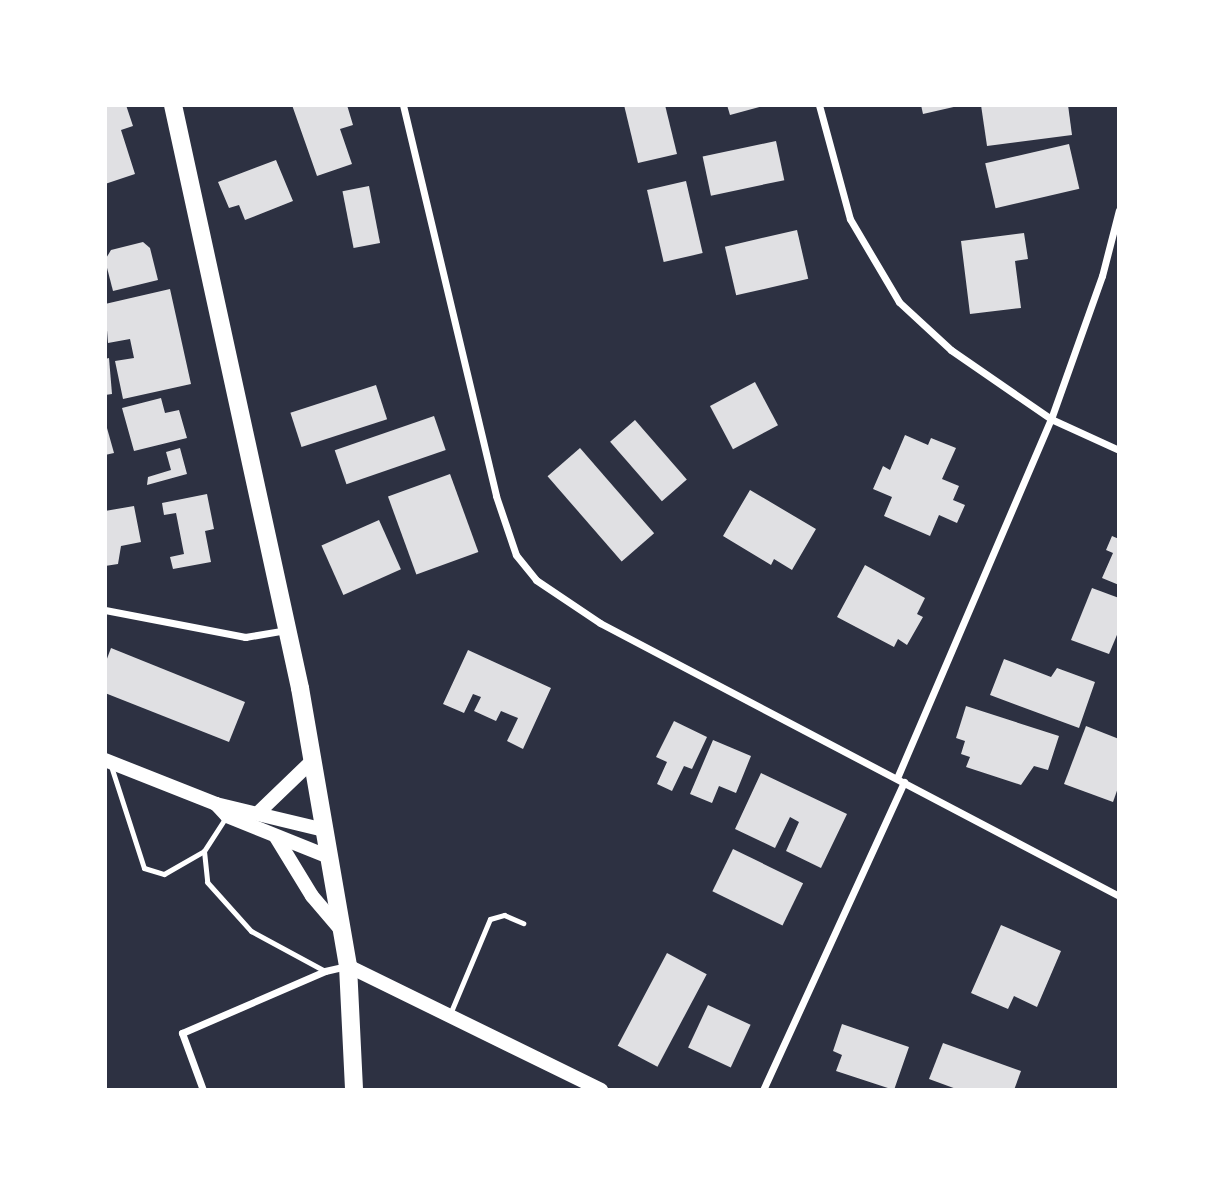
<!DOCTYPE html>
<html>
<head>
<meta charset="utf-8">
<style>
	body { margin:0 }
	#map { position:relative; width:1224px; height:1195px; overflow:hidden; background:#2d3142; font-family:Bitter,serif }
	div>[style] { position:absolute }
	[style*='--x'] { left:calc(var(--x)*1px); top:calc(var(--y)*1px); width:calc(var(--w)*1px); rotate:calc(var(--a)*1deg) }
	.building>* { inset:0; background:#e0e0e3; transform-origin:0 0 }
	.service>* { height:5px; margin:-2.5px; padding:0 2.5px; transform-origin:2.5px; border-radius:2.5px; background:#fff }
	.minor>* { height:7px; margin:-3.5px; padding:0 3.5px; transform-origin:3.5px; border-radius:3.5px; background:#fff }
	.secondary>* { height:14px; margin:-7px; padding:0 7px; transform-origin:7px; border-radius:7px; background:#fff }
	.primary>* { height:18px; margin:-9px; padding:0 9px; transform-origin:9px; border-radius:9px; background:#fff }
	span { translate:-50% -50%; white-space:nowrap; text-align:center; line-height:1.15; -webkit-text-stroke:7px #fff; paint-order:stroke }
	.frame { position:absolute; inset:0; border:107px solid #fff; pointer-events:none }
</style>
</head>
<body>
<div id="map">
	<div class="building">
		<i style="clip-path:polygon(105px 105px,126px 105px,133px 126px,121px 130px,135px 174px,105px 184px)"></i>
		<i style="clip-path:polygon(292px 105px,347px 105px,353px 125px,340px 129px,352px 164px,317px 176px)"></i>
		<i style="clip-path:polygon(624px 105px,665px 105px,677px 154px,638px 163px)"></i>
		<i style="clip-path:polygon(727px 105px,763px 105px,763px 106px,730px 115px)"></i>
		<i style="clip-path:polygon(921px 105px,958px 105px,958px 106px,923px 114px)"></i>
		<i style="clip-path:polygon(981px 105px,1068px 105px,1072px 135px,987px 146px)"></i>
		<i style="left:776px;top:141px;width:40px;height:75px;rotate:78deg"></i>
		<i style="left:1069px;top:144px;width:46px;height:86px;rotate:77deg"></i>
		<i style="clip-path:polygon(276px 160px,293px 201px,245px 220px,239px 205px,229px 208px,218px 182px)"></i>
		<i style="left:686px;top:181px;width:74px;height:40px;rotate:77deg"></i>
		<i style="left:369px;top:186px;width:58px;height:27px;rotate:79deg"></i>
		<i style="left:797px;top:230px;width:50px;height:74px;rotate:77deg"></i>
		<i style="clip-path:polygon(1024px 233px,1028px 259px,1015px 261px,1021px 308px,970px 314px,961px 241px)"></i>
		<i style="clip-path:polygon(143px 242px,150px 248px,158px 280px,113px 291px,105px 260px,111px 250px)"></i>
		<i style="clip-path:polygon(170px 289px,191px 384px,123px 399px,115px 361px,134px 358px,130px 339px,108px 343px,105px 304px)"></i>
		<i style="clip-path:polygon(109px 358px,112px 394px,105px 395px,105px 359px)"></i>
		<i style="left:755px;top:382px;width:49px;height:51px;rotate:62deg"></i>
		<i style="left:376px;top:385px;width:36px;height:90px;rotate:72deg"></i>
		<i style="clip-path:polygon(161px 398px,165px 413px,179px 410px,187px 438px,134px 451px,122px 408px)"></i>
		<i style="left:434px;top:416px;width:36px;height:105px;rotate:71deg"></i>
		<i style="left:635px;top:420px;width:79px;height:33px;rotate:49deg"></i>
		<i style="clip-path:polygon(105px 421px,114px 453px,105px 455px)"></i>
		<i style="clip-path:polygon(905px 435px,928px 445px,931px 438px,956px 448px,942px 479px,959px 486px,953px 500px,965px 505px,957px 523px,939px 515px,930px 536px,884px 516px,892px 497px,873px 489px,883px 466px,890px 470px)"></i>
		<i style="clip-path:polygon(180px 448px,187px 474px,147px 485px,148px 477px,171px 470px,166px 452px)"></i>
		<i style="left:580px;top:448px;width:113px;height:43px;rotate:49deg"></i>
		<i style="left:450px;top:474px;width:83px;height:66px;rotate:70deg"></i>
		<i style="clip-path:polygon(750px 490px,816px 529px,792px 570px,774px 559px,771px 565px,723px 536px)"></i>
		<i style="clip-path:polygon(207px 494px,214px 529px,205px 531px,211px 562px,173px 569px,170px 557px,184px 554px,176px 513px,164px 515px,162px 503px)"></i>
		<i style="clip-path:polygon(134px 506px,141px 542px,121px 546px,118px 564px,105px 566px,105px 511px)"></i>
		<i style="left:379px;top:520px;width:54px;height:63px;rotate:66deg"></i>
		<i style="clip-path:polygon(1112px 536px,1119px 539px,1119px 585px,1102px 578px,1113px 553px,1106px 550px)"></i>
		<i style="clip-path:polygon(865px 565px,925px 598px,917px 614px,923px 617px,907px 645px,898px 639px,894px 647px,837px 617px)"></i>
		<i style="clip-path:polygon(1092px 588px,1119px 598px,1119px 630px,1109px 654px,1071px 640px)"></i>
		<i style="clip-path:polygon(111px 648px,245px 702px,229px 742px,105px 693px,105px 664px)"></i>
		<i style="clip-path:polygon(468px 650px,551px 688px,523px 749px,507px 741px,518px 718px,501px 711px,496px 721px,474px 711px,481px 697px,473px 694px,464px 713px,443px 704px)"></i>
		<i style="clip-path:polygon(1004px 659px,1051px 677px,1057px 668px,1095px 682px,1079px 728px,990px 695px)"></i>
		<i style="clip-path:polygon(966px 706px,1059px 736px,1048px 770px,1034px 766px,1021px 785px,966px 767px,970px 757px,961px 754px,965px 741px,956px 738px)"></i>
		<i style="clip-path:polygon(674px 721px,707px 737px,692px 769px,684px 766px,672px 791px,657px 784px,667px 762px,656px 757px)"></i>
		<i style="clip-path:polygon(1086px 726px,1119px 739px,1119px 785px,1113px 802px,1064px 784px)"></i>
		<i style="clip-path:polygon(713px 740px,751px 756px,736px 793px,719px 786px,712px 803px,690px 794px)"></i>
		<i style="clip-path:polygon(761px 773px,847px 814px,821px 868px,786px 851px,799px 822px,790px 817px,775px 848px,735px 829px)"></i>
		<i style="left:733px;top:849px;width:78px;height:47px;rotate:26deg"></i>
		<i style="clip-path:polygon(1001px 925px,1061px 951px,1037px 1007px,1014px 996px,1008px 1009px,971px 993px)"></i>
		<i style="left:667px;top:953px;width:45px;height:105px;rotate:28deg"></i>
		<i style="left:708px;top:1005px;width:47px;height:47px;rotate:25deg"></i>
		<i style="clip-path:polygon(842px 1024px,909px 1047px,894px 1090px,836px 1071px,842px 1055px,833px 1051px)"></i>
		<i style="clip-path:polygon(943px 1043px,1021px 1071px,1014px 1090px,959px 1090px,929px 1079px)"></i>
	</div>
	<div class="service">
		<i style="--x:111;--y:766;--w:107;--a:72.1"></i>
		<i style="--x:144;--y:868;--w:21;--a:17"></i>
		<i style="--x:164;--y:874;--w:46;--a:-29.9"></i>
		<i style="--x:226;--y:817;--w:40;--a:122.9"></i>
		<i style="--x:204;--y:851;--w:31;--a:84"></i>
		<i style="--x:207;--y:882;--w:66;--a:48.1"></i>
		<i style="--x:251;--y:931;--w:84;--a:28.4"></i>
		<i style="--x:450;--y:1014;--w:103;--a:-67.2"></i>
		<i style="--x:490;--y:919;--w:15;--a:-16"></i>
		<i style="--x:504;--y:915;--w:21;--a:23"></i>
	</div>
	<div class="minor">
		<i style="--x:403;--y:105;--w:402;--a:76.6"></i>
		<i style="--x:496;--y:496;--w:62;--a:71.3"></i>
		<i style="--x:516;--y:555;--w:32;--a:51"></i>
		<i style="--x:536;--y:580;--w:77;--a:33.9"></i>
		<i style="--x:600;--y:623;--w:586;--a:27.74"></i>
		<i style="--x:819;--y:105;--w:118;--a:74.8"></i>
		<i style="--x:850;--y:219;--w:96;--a:59.4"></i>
		<i style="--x:899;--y:302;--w:71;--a:42.7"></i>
		<i style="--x:951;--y:350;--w:121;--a:34.6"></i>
		<i style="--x:1051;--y:419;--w:75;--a:24.5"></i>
		<i style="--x:105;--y:610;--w:143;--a:10.9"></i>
		<i style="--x:245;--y:637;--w:43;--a:-9.5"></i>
		<i style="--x:897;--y:778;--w:391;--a:-66.8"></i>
		<i style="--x:1051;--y:419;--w:152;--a:-70.4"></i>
		<i style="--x:1102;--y:276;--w:68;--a:-75.6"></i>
		<i style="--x:203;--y:1090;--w:61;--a:-110.2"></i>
		<i style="--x:182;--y:1033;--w:156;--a:-23.4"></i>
		<i style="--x:325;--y:971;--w:23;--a:-13"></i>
		<i style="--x:763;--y:1090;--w:339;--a:-65.4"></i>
	</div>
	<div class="secondary">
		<i style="--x:105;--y:760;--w:119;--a:21.6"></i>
		<i style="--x:216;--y:804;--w:111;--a:13.5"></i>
		<i style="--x:216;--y:804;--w:16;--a:47"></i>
		<i style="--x:227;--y:816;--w:110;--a:21.9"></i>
		<i style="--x:259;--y:812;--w:74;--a:-43.9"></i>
		<i style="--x:276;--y:837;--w:69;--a:58.6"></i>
		<i style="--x:312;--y:896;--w:45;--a:49.5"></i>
		<i style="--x:348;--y:966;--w:282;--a:26.1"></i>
	</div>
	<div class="primary">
		<i style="--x:173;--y:105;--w:597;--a:77.71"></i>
		<i style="--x:300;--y:688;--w:282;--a:80.2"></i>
		<i style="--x:348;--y:966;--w:124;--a:87.2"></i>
	</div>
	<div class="frame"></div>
</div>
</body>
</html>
